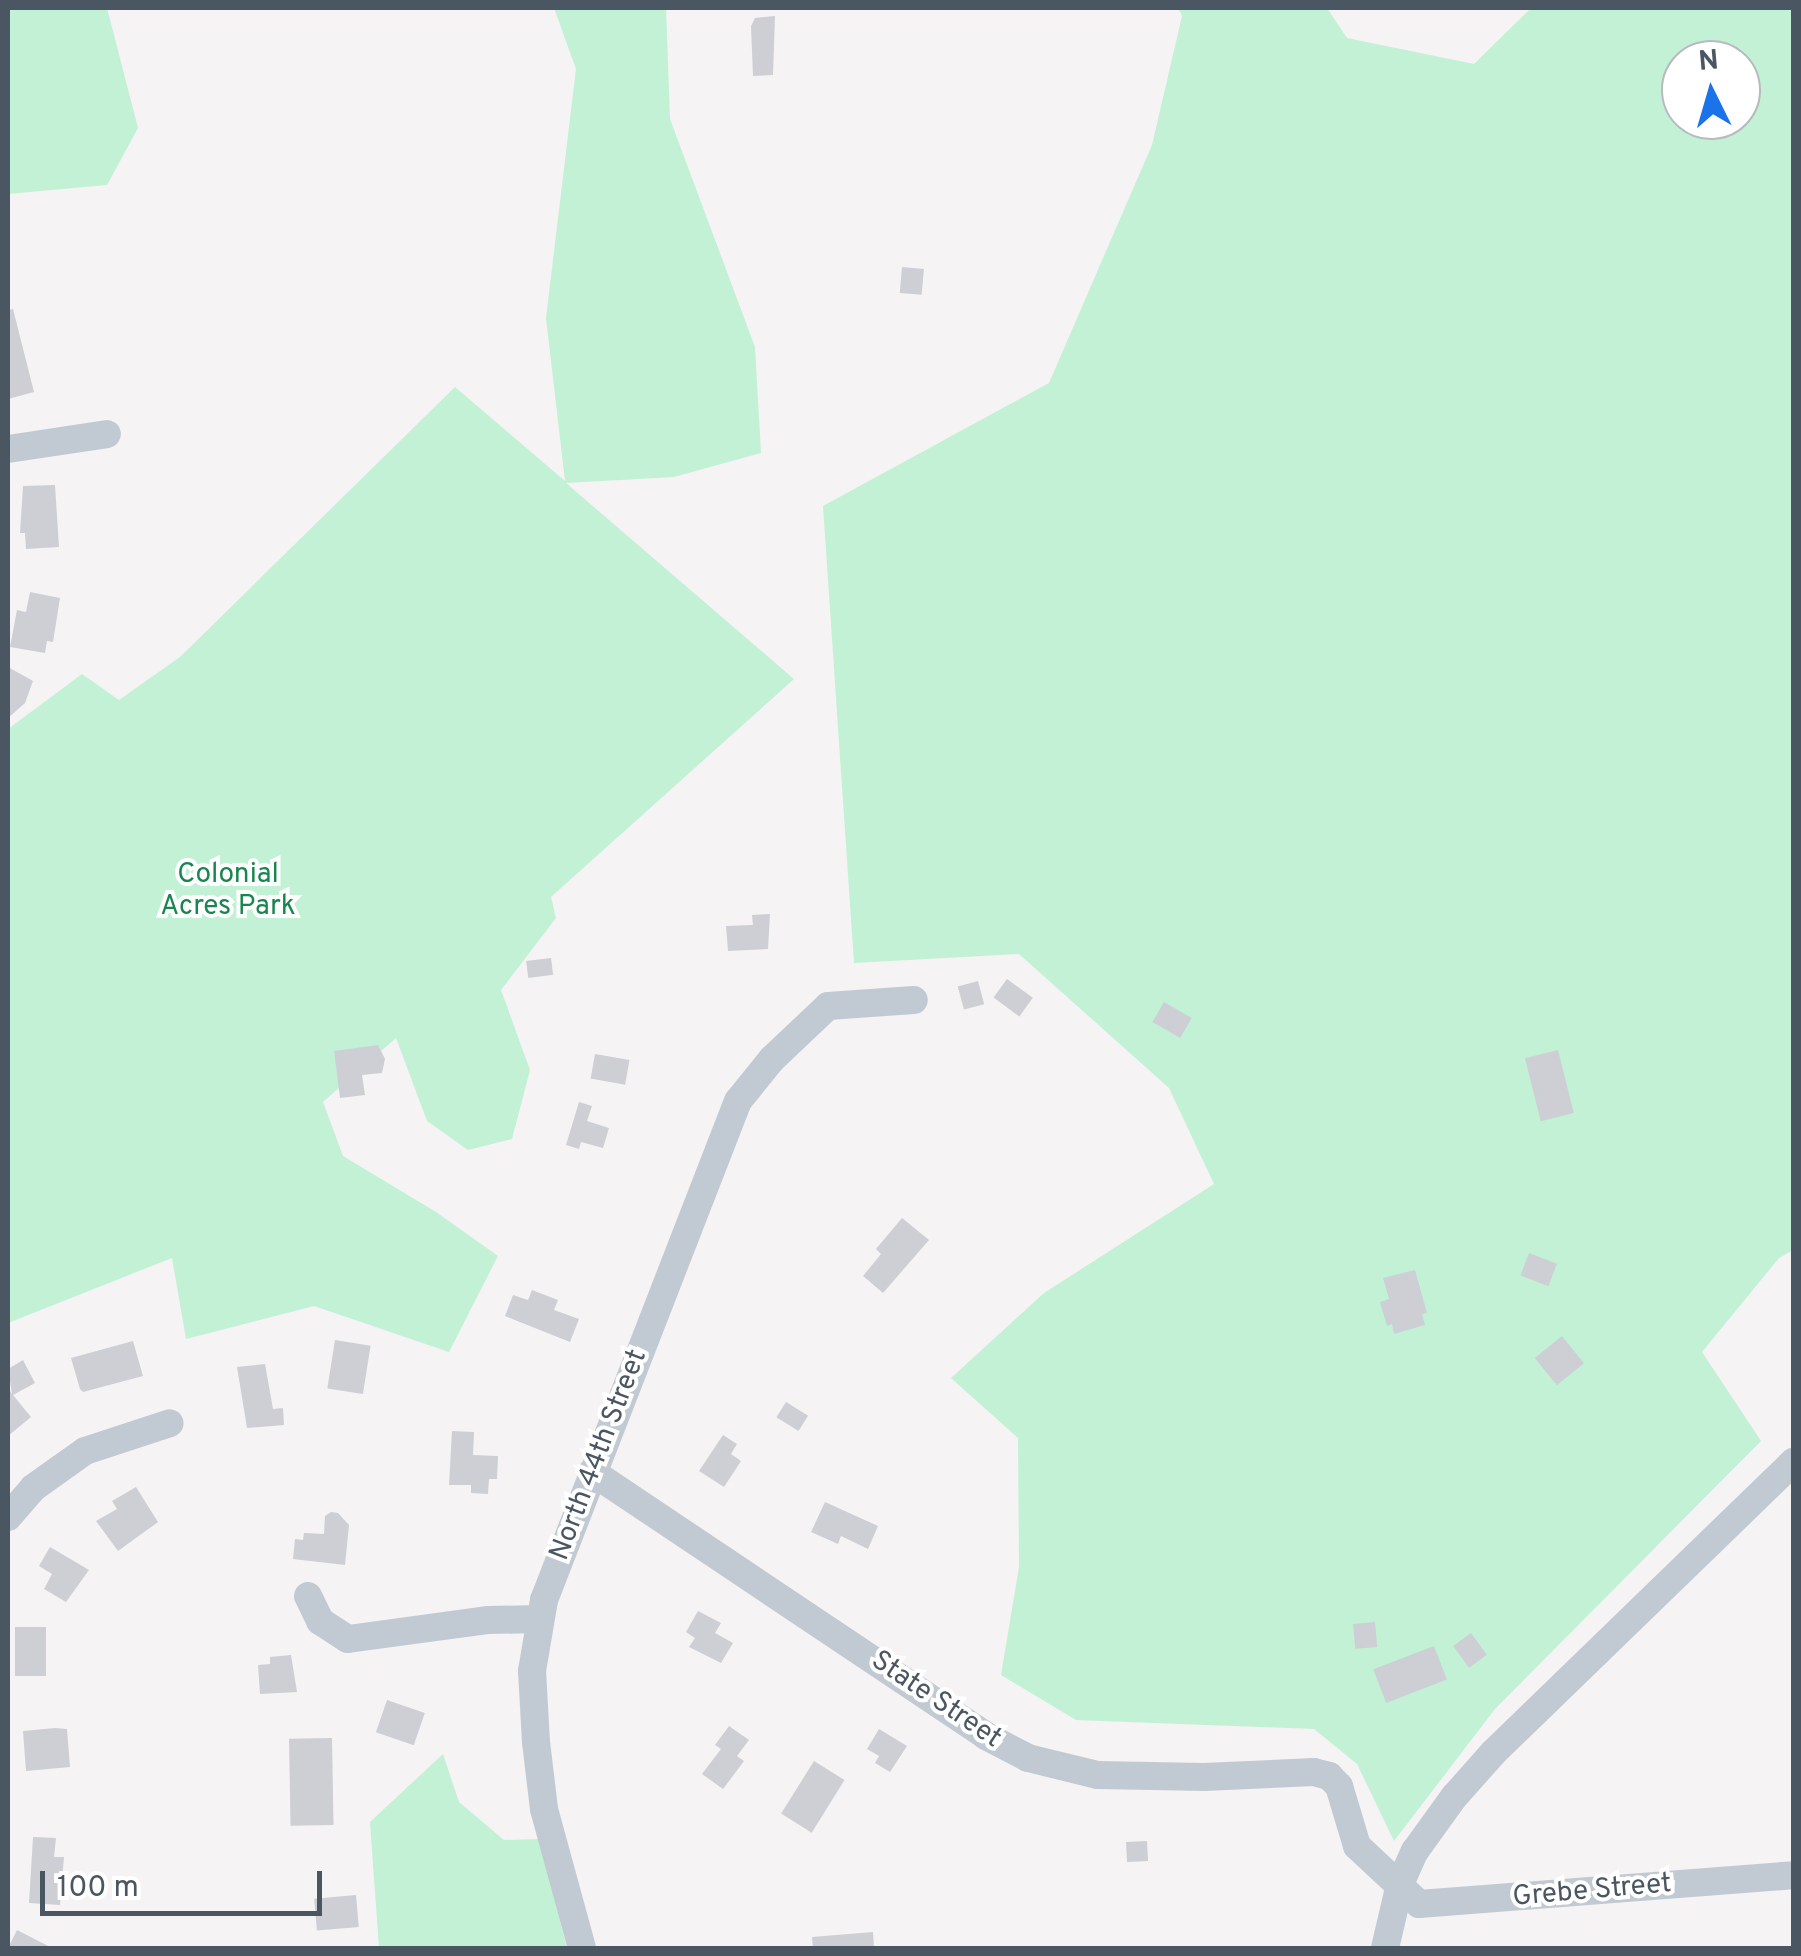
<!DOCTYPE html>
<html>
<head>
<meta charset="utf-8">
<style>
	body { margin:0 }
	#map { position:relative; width:1801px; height:1956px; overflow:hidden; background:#f5f3f3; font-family:Overpass,sans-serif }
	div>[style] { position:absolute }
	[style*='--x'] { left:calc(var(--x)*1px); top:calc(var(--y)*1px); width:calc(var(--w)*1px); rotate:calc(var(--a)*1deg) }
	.green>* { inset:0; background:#c3f1d5 }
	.building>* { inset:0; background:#cdcfd5; transform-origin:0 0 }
	.minor>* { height:28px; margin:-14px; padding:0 14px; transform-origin:14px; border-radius:14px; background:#c1cad2 }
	span { translate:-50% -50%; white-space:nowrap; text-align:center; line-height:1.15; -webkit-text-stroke:8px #fff; paint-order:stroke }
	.park-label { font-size:28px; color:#17864f }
	.street-label { font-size:28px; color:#4a5661 }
	.frame { position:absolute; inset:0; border:10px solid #4a5661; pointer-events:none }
	.north { position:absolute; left:1661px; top:40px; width:100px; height:100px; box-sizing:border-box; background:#fff; border:2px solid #b7bbc0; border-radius:50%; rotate:355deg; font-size:28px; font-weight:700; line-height:40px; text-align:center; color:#4a5661 }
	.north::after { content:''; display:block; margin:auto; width:35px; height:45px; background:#1a73e8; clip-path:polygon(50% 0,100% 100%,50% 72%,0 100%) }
	.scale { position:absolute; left:40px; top:1871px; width:282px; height:45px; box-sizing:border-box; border:5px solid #4a5661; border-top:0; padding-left:12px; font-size:30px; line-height:35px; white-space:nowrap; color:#4a5661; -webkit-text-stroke:8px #fff; paint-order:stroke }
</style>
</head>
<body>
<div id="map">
	<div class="green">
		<i style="clip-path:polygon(8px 8px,107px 8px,138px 128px,107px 185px,8px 194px)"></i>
		<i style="clip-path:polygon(554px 8px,666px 8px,670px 119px,755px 347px,761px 453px,674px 477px,566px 483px,794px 679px,551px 897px,556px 918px,501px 990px,530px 1070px,512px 1139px,468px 1150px,427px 1121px,396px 1038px,323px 1102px,343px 1156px,436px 1212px,498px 1256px,449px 1352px,314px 1306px,186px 1339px,172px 1258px,8px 1323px,8px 729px,82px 674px,119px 700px,180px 657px,455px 387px,565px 481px,546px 318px,576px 69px)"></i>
		<i style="clip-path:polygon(evenodd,1178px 8px,1327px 8px,1347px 38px,1474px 64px,1531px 8px,1793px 8px,1793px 1250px,1779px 1258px,1702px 1352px,1761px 1441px,1495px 1709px,1394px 1841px,1357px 1764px,1314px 1729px,1076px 1720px,1001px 1675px,1019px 1567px,1018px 1438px,951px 1378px,1044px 1293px,1214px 1184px,1169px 1088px,1019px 954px,854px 963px,823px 506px,1049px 383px,1152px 145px,1182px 16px,1178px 8px,1681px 60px,1741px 60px,1741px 120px,1681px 120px,1681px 60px)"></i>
		<i style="clip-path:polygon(443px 1754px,459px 1802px,504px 1840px,539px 1839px,567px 1948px,379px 1948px,370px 1822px)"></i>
	</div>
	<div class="building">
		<i style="clip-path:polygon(775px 16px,773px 75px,753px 76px,751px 26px,755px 18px)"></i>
		<i style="left:902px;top:267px;width:22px;height:26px;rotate:5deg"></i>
		<i style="clip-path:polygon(13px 309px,34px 392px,8px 399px,8px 310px)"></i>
		<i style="clip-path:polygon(55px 485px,59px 547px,26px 549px,25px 533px,20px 533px,23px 486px)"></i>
		<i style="clip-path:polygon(30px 592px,60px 598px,53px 642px,47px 641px,45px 653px,10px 647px,17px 610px,26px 612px)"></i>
		<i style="clip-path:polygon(8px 667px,33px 681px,25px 703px,8px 718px)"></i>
		<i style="clip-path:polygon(770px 914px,768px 949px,728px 951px,726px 926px,753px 925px,752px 915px)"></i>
		<i style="left:551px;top:958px;width:17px;height:25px;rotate:83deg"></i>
		<i style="left:1007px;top:979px;width:32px;height:23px;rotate:36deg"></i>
		<i style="left:978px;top:981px;width:24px;height:21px;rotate:75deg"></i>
		<i style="left:1164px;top:1002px;width:32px;height:23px;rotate:30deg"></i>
		<i style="clip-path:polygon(378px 1045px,385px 1059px,382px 1073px,362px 1075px,365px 1095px,340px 1098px,334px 1051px)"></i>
		<i style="left:1558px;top:1050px;width:65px;height:34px;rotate:76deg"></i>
		<i style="left:595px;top:1054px;width:35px;height:25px;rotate:10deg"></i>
		<i style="clip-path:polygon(579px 1102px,592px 1106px,587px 1121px,609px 1128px,603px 1148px,581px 1142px,579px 1149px,566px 1145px)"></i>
		<i style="clip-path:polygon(902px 1218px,929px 1240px,883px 1293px,863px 1276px,881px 1254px,876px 1249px)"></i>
		<i style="left:1529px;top:1253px;width:30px;height:24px;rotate:21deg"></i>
		<i style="clip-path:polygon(1415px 1270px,1427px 1313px,1422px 1314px,1425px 1325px,1394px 1334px,1392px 1324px,1387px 1326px,1380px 1302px,1389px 1299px,1383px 1278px)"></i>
		<i style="clip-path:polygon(532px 1290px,558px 1300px,554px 1310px,579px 1319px,570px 1342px,505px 1316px,513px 1295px,528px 1300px)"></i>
		<i style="left:1562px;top:1336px;width:35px;height:35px;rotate:51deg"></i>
		<i style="left:335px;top:1340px;width:36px;height:49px;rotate:9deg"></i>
		<i style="clip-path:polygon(133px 1341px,143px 1376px,83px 1392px,80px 1389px,71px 1358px)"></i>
		<i style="clip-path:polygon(23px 1360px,35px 1383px,13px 1395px,31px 1417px,8px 1436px,8px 1388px,12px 1394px,8px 1369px)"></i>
		<i style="clip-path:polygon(265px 1364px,273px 1409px,283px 1408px,284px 1425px,247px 1428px,237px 1367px)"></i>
		<i style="left:786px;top:1402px;width:26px;height:18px;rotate:32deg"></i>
		<i style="clip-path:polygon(452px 1431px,474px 1432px,473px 1455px,498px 1456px,497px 1479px,489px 1479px,488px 1494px,471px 1493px,471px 1485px,449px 1485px)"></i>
		<i style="clip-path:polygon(723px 1435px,737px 1444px,731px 1454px,741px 1461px,724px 1487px,699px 1471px)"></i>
		<i style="clip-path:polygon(136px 1487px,158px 1522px,118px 1551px,96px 1521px,117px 1509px,112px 1501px)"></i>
		<i style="clip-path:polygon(825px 1502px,878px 1526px,868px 1549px,841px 1536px,838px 1544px,811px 1532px)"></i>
		<i style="clip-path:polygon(331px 1512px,338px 1513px,349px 1525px,345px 1565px,293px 1559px,295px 1539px,303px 1540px,304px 1533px,324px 1534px,325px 1516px)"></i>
		<i style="clip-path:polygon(50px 1547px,89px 1570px,66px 1602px,44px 1589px,52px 1574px,39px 1566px)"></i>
		<i style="clip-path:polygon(698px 1611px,721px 1623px,715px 1633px,733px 1643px,721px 1663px,689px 1647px,695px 1638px,686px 1632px)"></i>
		<i style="left:1375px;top:1622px;width:25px;height:22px;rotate:85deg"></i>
		<i style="left:15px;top:1627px;width:31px;height:49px"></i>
		<i style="left:1471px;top:1633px;width:27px;height:22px;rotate:54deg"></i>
		<i style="left:1434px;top:1646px;width:36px;height:65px;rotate:69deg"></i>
		<i style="clip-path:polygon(291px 1655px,297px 1692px,260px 1694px,258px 1665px,270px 1664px,270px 1657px)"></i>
		<i style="left:387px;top:1700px;width:40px;height:34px;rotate:19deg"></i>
		<i style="clip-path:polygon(729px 1726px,749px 1740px,737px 1756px,744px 1761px,723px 1789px,702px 1774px,721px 1749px,715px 1745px)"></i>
		<i style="clip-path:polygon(55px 1728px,67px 1729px,70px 1767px,26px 1771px,23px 1731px)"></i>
		<i style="clip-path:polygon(879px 1729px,907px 1746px,890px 1772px,875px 1763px,879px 1756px,867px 1749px)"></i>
		<i style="left:332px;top:1738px;width:87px;height:43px;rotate:89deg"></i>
		<i style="left:814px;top:1761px;width:36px;height:62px;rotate:32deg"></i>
		<i style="clip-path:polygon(33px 1837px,56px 1838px,54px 1857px,64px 1857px,60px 1905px,29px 1903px)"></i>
		<i style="left:1147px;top:1841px;width:20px;height:21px;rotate:87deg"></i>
		<i style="left:356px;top:1895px;width:32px;height:42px;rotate:85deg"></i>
		<i style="clip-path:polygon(17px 1930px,52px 1948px,8px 1948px)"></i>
		<i style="clip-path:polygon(873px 1932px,874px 1948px,813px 1948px,812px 1937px)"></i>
	</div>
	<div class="minor">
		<i style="--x:8;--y:449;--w:100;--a:-8.6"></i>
		<i style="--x:592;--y:1472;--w:474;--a:33.8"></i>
		<i style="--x:986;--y:1736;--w:47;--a:27.6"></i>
		<i style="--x:1028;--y:1758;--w:72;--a:13.7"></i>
		<i style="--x:1098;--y:1775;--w:106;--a:1.1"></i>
		<i style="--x:1204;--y:1777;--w:110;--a:-2.6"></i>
		<i style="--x:1314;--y:1772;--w:16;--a:15"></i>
		<i style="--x:1329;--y:1776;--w:14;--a:45"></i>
		<i style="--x:1339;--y:1786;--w:63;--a:73.3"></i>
		<i style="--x:1357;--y:1846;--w:85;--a:43.1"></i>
		<i style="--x:1419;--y:1904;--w:376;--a:-4.4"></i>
		<i style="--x:8;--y:1517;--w:38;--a:-49"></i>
		<i style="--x:33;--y:1488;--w:64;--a:-35.4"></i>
		<i style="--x:85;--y:1451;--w:89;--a:-18.2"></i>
		<i style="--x:308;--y:1596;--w:28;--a:64"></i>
		<i style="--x:320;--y:1621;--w:33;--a:33"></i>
		<i style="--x:348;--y:1639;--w:142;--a:-7.7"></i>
		<i style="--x:489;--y:1620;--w:51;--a:-1.1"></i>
		<i style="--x:582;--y:1948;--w:144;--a:-105.3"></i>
		<i style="--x:544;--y:1809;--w:67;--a:-96.8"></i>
		<i style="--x:536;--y:1742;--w:71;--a:-93.2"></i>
		<i style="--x:532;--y:1671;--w:72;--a:-80.4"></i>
		<i style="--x:544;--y:1600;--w:535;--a:-68.76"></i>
		<i style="--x:738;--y:1101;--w:54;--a:-51"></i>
		<i style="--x:772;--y:1059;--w:77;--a:-43.4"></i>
		<i style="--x:828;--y:1006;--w:86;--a:-4"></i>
		<i style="--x:1385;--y:1948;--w:66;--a:-76.8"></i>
		<i style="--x:1400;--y:1884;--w:36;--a:-66"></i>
		<i style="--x:1415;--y:1851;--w:67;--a:-54.2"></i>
		<i style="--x:1454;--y:1797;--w:59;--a:-48.4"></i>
		<i style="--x:1493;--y:1753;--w:419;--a:-44.1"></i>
	</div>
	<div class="park-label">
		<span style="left:228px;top:891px">Colonial<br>Acres Park</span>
	</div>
	<div class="street-label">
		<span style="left:599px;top:1455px;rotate:-69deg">North 44th Street</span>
		<span style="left:936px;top:1700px;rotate:34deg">State Street</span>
		<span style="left:1592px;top:1891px;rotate:-5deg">Grebe Street</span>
	</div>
	<div class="frame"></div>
	<div class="north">N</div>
	<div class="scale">100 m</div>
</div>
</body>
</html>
